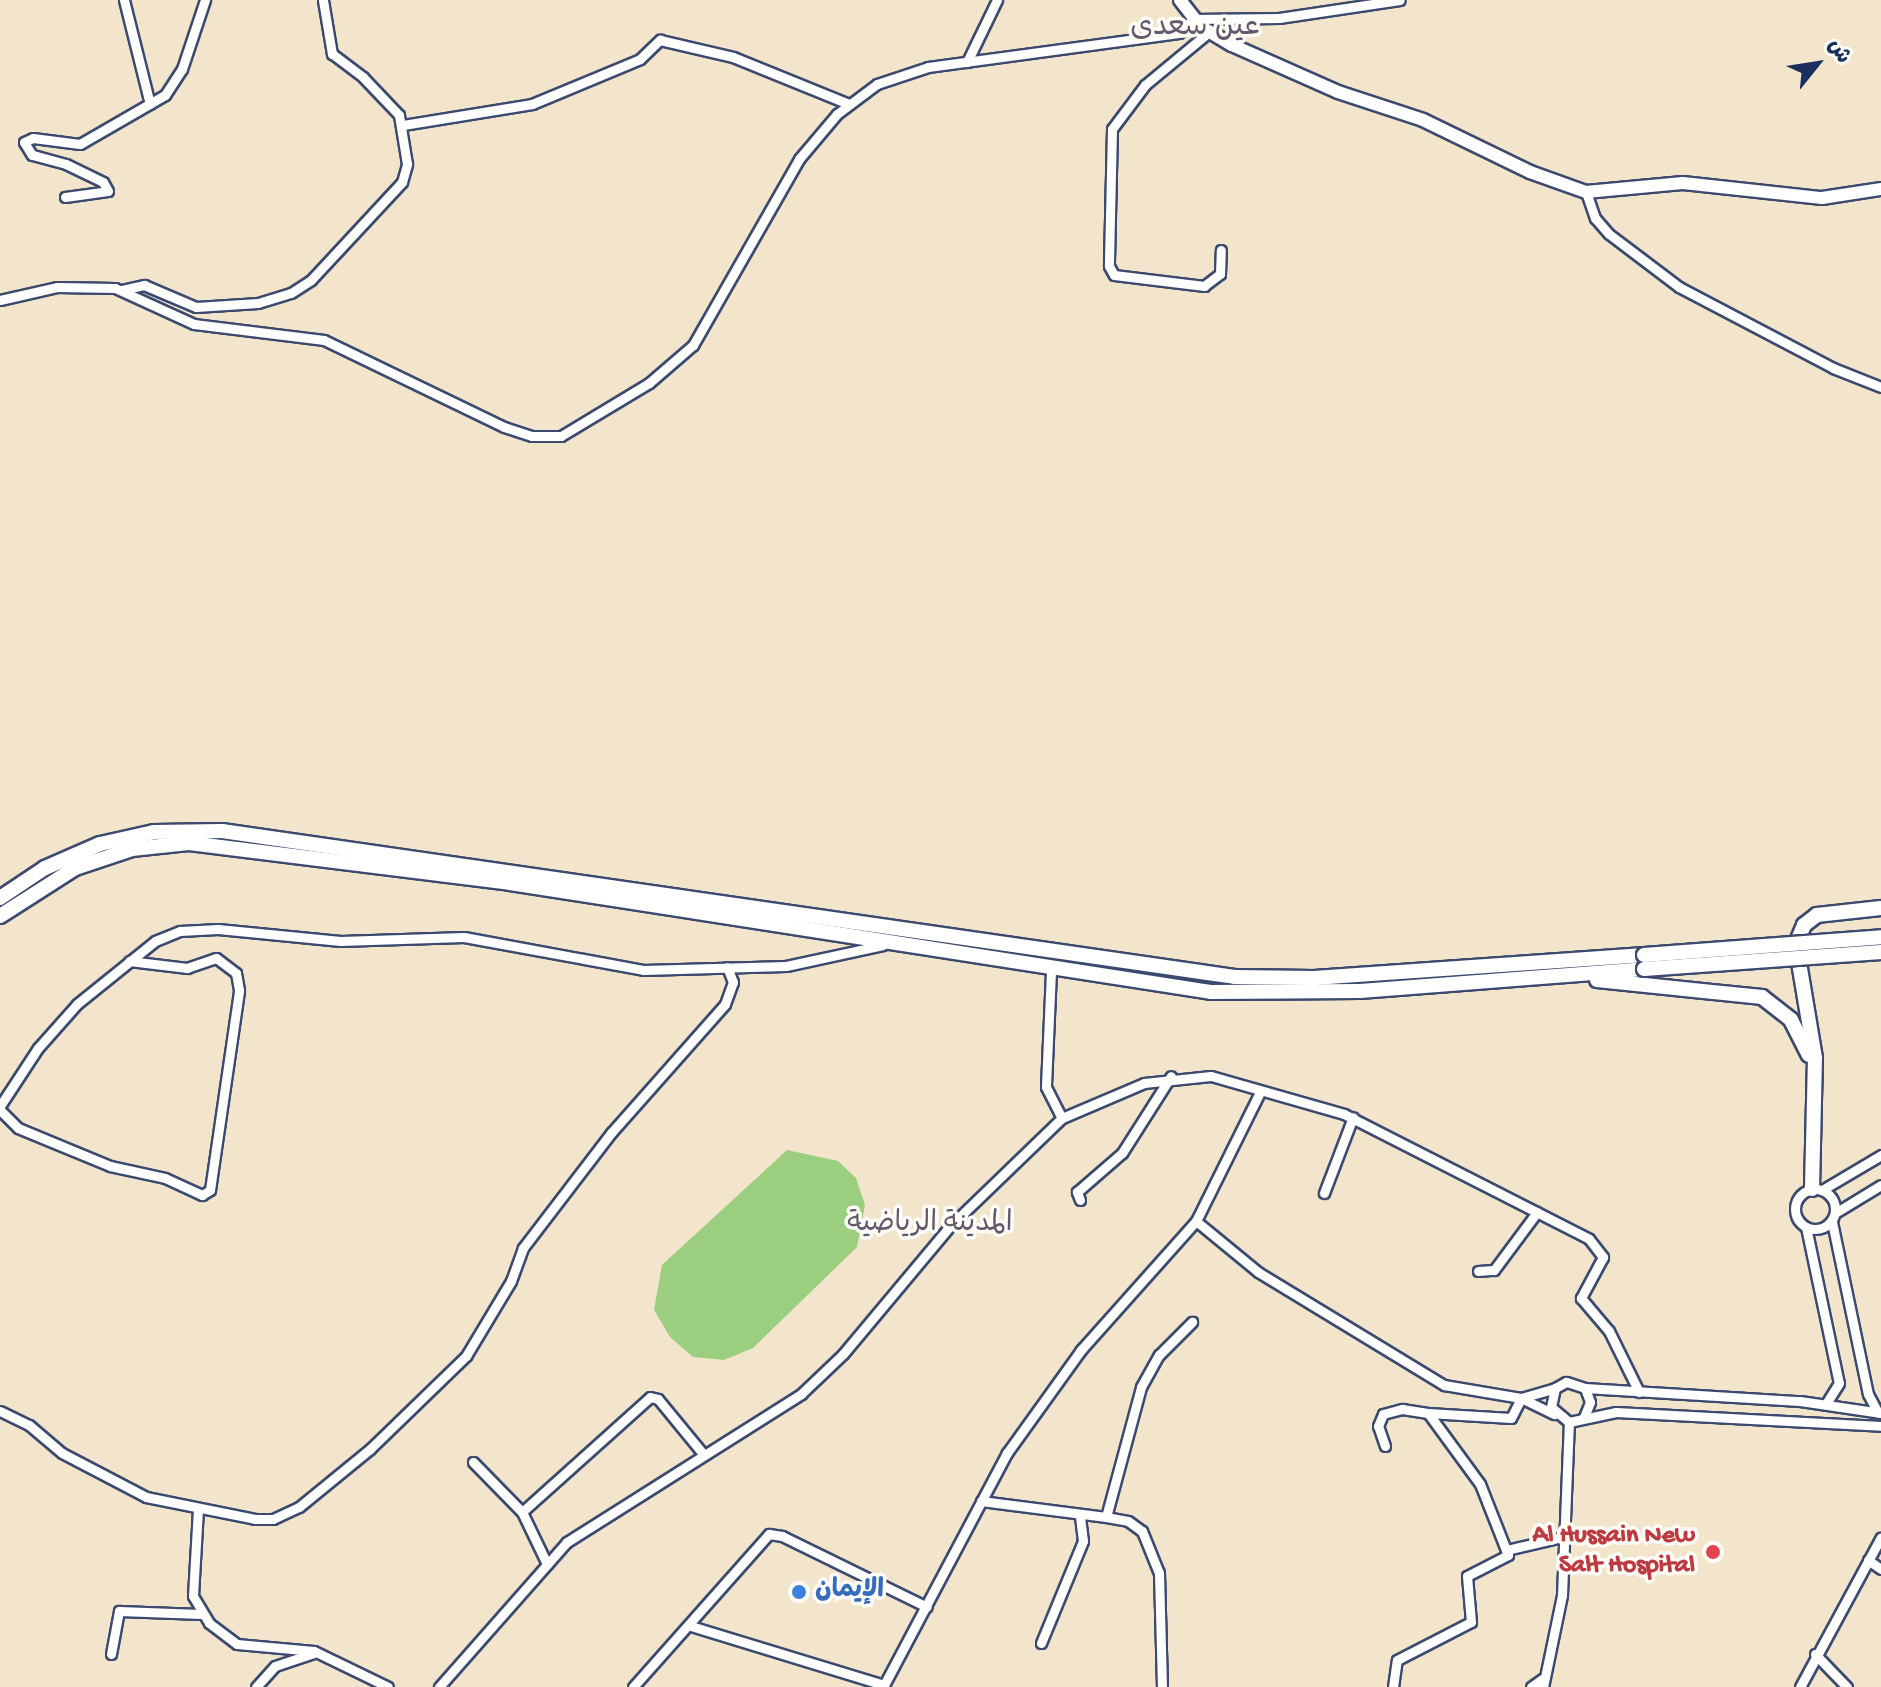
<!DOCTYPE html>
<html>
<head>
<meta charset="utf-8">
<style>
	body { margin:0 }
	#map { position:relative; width:1881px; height:1687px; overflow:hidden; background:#f2e5cb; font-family:"Gochi Hand","Playpen Sans Arabic",sans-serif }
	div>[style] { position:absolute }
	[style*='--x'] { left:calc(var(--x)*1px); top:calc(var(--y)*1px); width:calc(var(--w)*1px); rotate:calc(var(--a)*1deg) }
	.green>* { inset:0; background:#9bce7e }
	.roads { filter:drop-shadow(2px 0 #3b4a6e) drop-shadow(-2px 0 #3b4a6e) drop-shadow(0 2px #3b4a6e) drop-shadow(0 -2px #3b4a6e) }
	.minor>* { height:9px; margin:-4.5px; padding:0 4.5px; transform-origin:4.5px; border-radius:4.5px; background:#fff }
	.minor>.ring { margin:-4.5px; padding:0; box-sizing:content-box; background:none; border:9px solid #fff; border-radius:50% }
	.tertiary>* { height:12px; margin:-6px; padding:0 6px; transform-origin:6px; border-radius:6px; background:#fff }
	.secondary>* { height:14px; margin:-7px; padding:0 7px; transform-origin:7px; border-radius:7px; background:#fff }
	.bridges { filter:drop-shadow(2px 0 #3b4a6e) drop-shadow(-2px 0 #3b4a6e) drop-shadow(0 2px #3b4a6e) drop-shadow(0 -2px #3b4a6e) }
	.secondary-bridge>* { height:14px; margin:-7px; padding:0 7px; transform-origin:7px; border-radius:7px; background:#fff }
	.dots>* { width:22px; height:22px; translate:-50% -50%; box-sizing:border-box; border:4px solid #fdfcf7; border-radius:50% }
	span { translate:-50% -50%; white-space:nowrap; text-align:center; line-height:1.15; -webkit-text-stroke:7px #fdfcf7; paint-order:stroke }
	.health-label { font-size:26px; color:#be3a42; font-weight:700 }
	.right { translate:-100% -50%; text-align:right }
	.shop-label { font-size:26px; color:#366cbe; font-weight:700 }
	.left { translate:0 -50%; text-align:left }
	.neighbourhood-label { font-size:28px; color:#63596d }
	.quarter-label { font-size:30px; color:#63596d }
	.north { position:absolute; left:1777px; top:24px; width:80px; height:80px; -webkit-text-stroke:6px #fdfcf7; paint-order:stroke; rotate:60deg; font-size:22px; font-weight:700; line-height:32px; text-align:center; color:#1b2f5e }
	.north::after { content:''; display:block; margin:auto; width:28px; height:36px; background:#1b2f5e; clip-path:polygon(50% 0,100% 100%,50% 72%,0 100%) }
</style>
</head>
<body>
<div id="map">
	<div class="green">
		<i style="clip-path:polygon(787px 1150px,838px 1161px,856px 1178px,865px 1205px,857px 1247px,753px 1348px,724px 1360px,693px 1357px,670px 1337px,654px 1310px,662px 1265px)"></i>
	</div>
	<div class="roads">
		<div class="minor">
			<i style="--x:124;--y:0;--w:107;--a:76"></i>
			<i style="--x:1209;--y:32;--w:83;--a:140.4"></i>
			<i style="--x:1145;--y:85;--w:55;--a:126.9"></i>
			<i style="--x:1112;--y:129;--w:137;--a:91.3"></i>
			<i style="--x:1109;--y:266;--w:10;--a:61"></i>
			<i style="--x:1114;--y:275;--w:91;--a:7"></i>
			<i style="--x:1204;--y:286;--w:20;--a:-37"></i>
			<i style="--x:1220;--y:274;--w:24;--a:-88"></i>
			<i style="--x:967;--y:62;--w:69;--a:-64.2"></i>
			<i style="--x:403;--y:125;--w:131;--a:-9.2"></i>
			<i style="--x:532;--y:104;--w:117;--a:-22.6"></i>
			<i style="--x:640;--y:59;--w:28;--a:-44"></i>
			<i style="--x:660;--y:40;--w:75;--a:13.1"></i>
			<i style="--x:733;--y:57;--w:125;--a:22.1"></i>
			<i style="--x:1586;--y:192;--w:28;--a:71"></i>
			<i style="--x:1595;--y:218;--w:21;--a:49"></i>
			<i style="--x:1609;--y:234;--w:88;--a:37.1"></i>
			<i style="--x:1679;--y:287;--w:174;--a:27.7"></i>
			<i style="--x:1833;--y:368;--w:52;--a:21.6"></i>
			<i style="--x:65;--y:197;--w:43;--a:-7.9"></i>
			<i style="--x:108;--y:191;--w:10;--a:-119"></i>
			<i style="--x:103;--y:182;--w:41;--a:-154.1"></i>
			<i style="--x:66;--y:164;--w:35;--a:-165"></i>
			<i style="--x:32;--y:155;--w:15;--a:-122"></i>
			<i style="--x:24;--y:142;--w:10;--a:-24"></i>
			<i style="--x:33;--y:138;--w:47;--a:7.3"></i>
			<i style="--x:80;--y:144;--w:98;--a:-30"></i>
			<i style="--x:165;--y:95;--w:31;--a:-57"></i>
			<i style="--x:182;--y:69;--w:73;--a:-71.6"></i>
			<i style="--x:122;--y:290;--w:23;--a:-13"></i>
			<i style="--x:144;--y:285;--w:56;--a:22.9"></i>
			<i style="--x:196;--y:307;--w:62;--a:-3.7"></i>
			<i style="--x:258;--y:303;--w:34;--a:-17"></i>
			<i style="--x:291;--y:293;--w:24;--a:-33"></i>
			<i style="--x:311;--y:280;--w:134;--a:-47.1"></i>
			<i style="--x:402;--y:182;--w:19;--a:-74"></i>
			<i style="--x:407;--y:164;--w:50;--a:-99.3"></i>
			<i style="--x:399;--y:115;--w:52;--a:-133.5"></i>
			<i style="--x:363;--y:77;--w:39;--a:-143"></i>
			<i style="--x:332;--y:54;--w:55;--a:-99.5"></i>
			<i style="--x:0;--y:300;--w:58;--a:-12.8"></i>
			<i style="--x:57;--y:287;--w:58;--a:1"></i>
			<i style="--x:115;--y:288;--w:87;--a:24.5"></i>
			<i style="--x:194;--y:324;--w:131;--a:7"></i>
			<i style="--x:324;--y:340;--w:200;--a:25.8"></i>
			<i style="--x:504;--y:427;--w:29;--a:18"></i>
			<i style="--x:532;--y:436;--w:29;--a:0"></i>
			<i style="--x:561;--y:436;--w:103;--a:-31.1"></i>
			<i style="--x:649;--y:383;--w:58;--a:-40.8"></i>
			<i style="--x:693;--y:345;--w:214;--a:-60.3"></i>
			<i style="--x:799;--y:159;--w:59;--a:-49.8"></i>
			<i style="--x:837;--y:114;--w:50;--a:-36.9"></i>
			<i style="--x:877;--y:84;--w:54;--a:-18.4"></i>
			<i style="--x:928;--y:67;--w:253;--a:-7.7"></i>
			<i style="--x:1179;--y:33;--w:20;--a:-45"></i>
			<i style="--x:1193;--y:19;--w:86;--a:-0.7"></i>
			<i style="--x:1279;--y:18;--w:122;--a:-8.5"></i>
			<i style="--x:1051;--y:971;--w:116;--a:92.5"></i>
			<i style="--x:1046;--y:1087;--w:35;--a:63"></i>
			<i style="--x:0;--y:1106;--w:69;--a:-56.8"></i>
			<i style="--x:38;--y:1048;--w:59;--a:-48.4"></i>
			<i style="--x:77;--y:1004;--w:100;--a:-38.9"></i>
			<i style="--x:155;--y:941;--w:27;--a:-22"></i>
			<i style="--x:180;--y:931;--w:38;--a:-3"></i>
			<i style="--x:218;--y:929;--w:123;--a:5.6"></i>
			<i style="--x:340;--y:941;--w:124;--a:-1.8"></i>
			<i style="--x:464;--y:937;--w:182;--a:10.4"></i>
			<i style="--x:643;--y:970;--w:143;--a:-1.6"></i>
			<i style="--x:786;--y:966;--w:99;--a:-12.2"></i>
			<i style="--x:0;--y:1110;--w:25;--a:45"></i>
			<i style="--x:18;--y:1128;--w:100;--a:22.4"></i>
			<i style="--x:110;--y:1166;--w:56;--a:12.3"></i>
			<i style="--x:165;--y:1178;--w:41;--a:24.7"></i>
			<i style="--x:202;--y:1195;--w:9;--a:-32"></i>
			<i style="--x:210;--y:1190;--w:202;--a:-81.7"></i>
			<i style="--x:239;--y:990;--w:17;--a:-100"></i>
			<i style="--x:236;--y:973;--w:25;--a:-143"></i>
			<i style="--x:216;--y:958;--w:31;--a:161"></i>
			<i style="--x:187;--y:968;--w:58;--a:-173.1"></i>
			<i class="ring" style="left:1795px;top:1189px;width:31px;height:31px"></i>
			<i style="--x:1822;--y:1190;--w:69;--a:-30.7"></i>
			<i style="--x:1324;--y:1193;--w:81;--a:-69.1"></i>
			<i style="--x:1080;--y:1200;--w:9;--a:-111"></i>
			<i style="--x:1077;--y:1192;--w:60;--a:-40.9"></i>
			<i style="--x:1122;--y:1153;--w:91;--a:-57.5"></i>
			<i style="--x:1835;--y:1213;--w:54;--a:-31.3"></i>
			<i style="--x:1196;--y:1221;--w:80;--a:39.4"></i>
			<i style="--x:1258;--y:1272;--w:218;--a:31.3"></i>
			<i style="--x:1444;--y:1385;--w:78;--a:9.6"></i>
			<i style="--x:1521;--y:1398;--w:35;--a:-16"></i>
			<i style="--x:1832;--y:1222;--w:176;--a:78.2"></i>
			<i style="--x:1868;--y:1394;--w:21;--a:62"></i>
			<i style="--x:1806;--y:1227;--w:159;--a:78.1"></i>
			<i style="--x:1839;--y:1383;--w:25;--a:122"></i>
			<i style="--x:1478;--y:1271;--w:16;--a:-4"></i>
			<i style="--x:1494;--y:1270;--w:72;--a:-53.4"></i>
			<i style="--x:1585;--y:1388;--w:215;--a:3.5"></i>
			<i style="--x:1800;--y:1401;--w:82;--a:8.4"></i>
			<i style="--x:1521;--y:1398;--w:37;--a:26"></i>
			<i style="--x:0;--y:1411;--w:32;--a:26"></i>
			<i style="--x:29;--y:1425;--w:43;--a:40.3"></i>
			<i style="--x:62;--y:1453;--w:95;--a:27.6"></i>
			<i style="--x:146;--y:1497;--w:111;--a:11.4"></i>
			<i style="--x:255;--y:1519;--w:18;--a:0"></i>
			<i style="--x:273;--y:1519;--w:29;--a:-25"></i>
			<i style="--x:299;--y:1507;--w:92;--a:-39.2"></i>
			<i style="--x:370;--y:1449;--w:134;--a:-44.1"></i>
			<i style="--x:466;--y:1356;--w:87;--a:-59"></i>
			<i style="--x:511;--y:1281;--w:35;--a:-70"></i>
			<i style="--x:523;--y:1248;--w:145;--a:-52.6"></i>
			<i style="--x:611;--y:1133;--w:172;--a:-48.5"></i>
			<i style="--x:725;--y:1004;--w:23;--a:-70"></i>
			<i style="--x:733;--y:982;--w:16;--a:-112"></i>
			<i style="--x:1584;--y:1417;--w:16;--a:-68"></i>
			<i style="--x:1590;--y:1402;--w:15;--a:-110"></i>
			<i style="--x:1585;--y:1388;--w:20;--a:-162"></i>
			<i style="--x:1566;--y:1382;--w:13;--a:151"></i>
			<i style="--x:1555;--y:1388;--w:19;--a:102"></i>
			<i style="--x:1551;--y:1407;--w:23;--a:40"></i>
			<i style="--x:1569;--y:1422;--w:48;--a:-12"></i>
			<i style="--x:1616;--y:1412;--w:265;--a:3"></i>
			<i style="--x:1385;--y:1446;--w:21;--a:-109"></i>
			<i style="--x:1378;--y:1426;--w:13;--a:-67"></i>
			<i style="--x:1383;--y:1414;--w:20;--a:-15"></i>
			<i style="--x:1402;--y:1409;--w:26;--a:9"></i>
			<i style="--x:473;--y:1462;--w:70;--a:45.6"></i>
			<i style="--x:522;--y:1512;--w:58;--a:64.3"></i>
			<i style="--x:981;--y:1501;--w:126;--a:7.3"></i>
			<i style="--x:1106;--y:1517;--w:22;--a:10"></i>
			<i style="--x:1128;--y:1521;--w:17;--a:36"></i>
			<i style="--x:1142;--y:1531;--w:45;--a:68"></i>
			<i style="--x:1159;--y:1573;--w:114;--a:88.5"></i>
			<i style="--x:198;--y:1509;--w:87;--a:93.3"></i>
			<i style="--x:193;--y:1596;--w:31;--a:59"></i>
			<i style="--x:209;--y:1623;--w:35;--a:37"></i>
			<i style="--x:237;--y:1644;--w:77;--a:5.2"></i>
			<i style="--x:314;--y:1651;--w:82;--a:25.9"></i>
			<i style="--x:522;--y:1512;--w:172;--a:-41.9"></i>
			<i style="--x:650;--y:1397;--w:8;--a:14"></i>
			<i style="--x:658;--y:1399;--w:72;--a:50.6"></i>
			<i style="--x:1106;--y:1517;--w:135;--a:-74.9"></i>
			<i style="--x:1141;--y:1387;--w:37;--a:-61"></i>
			<i style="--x:1159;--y:1355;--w:47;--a:-45"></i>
			<i style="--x:1506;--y:1550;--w:57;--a:-13.1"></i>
			<i style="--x:1868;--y:1560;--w:16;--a:35"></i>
			<i style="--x:691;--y:1626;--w:202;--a:17"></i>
			<i style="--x:1041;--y:1643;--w:110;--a:-67.6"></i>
			<i style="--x:1083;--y:1541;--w:26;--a:-97"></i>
			<i style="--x:111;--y:1654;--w:44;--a:-79.5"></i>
			<i style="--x:119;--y:1611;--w:82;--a:2.1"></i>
			<i style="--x:1815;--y:1654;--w:46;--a:45.9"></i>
			<i style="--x:256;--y:1687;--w:28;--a:-48"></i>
			<i style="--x:275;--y:1666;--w:41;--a:-18.4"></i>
			<i style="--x:439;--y:1687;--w:193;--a:-48.6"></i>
			<i style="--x:567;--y:1542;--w:277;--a:-32.3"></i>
			<i style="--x:801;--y:1394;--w:58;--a:-43.6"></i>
			<i style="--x:843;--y:1354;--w:167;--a:-50.1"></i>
			<i style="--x:950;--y:1226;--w:156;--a:-44"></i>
			<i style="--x:1062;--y:1118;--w:89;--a:-23.1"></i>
			<i style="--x:1144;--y:1083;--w:67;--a:-6"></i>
			<i style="--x:1211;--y:1076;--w:138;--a:15.9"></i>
			<i style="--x:1344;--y:1114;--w:275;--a:27"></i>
			<i style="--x:1589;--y:1239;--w:23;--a:52"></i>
			<i style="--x:1603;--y:1257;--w:47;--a:118.2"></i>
			<i style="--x:1581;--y:1298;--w:43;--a:49.7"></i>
			<i style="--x:1609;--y:1331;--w:68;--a:63.8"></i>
			<i style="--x:633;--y:1687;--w:205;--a:-48.4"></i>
			<i style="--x:769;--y:1534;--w:13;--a:9"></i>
			<i style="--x:782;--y:1536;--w:161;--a:26.1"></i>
			<i style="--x:883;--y:1687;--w:265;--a:-62.1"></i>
			<i style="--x:1007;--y:1453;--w:127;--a:-54.3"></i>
			<i style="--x:1081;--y:1350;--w:173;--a:-48.3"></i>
			<i style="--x:1196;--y:1221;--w:144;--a:-63.6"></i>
			<i style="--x:1393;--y:1687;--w:27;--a:-82"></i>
			<i style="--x:1397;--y:1660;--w:83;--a:-27.2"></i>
			<i style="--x:1471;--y:1622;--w:46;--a:-95"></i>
			<i style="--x:1467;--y:1576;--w:46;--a:-27.1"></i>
			<i style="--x:1508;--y:1555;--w:76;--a:-111.5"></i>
			<i style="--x:1480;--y:1484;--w:88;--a:-126.2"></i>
			<i style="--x:1428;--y:1413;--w:83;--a:3.4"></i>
			<i style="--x:1511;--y:1418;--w:22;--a:-63"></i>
			<i style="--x:1531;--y:1687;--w:14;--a:-36"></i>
			<i style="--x:1543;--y:1687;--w:94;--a:-78.3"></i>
			<i style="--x:1562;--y:1595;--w:173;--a:-87.7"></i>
			<i style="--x:1800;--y:1687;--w:170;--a:-61.6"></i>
		</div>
		<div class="tertiary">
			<i style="--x:1180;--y:0;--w:33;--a:52"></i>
			<i style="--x:1200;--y:26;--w:37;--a:31"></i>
			<i style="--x:1232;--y:45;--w:116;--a:23.9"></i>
			<i style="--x:1338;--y:92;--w:89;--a:18.2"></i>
			<i style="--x:1423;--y:120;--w:119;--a:25.9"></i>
			<i style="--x:1530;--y:172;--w:59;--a:19.7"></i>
			<i style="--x:1586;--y:192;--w:97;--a:-5.3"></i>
			<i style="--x:1683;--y:183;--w:140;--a:6.2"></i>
			<i style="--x:1822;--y:198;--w:60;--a:-8.7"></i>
		</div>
		<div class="secondary">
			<i style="--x:0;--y:898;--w:54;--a:-33.7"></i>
			<i style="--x:45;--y:868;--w:60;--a:-23.6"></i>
			<i style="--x:100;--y:844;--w:55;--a:-12.5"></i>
			<i style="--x:154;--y:832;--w:68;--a:-0.8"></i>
			<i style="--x:222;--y:831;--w:1023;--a:8.2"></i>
			<i style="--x:1235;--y:977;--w:79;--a:0.7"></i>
			<i style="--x:1314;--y:978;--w:331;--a:-4"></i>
			<i style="--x:0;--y:916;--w:89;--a:-32.6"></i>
			<i style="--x:75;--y:868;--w:60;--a:-18.4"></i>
			<i style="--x:132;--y:849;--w:57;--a:-6"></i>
			<i style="--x:189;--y:843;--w:323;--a:7.1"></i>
			<i style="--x:510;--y:883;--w:709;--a:8.84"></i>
			<i style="--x:1211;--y:992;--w:149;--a:-0.4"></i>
			<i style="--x:1360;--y:991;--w:285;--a:-4.4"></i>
			<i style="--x:1597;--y:980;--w:166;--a:5.9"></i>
			<i style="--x:1762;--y:997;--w:37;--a:38"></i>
			<i style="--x:1791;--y:1020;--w:39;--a:63"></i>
			<i style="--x:1812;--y:1189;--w:131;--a:-88.7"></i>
			<i style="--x:1815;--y:1058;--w:116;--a:-99.5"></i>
			<i style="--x:1796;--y:944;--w:21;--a:-67"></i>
			<i style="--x:1804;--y:925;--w:16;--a:-38"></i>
			<i style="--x:1817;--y:915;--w:64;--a:-6.2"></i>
		</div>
	</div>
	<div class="bridges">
		<div class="secondary-bridge">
			<i style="--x:1644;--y:955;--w:238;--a:-4.3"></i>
			<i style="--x:1644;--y:969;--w:238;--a:-4.1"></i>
		</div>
	</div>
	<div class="dots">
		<i style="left:1713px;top:1552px;background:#e0444e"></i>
		<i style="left:799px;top:1592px;background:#3f7fe0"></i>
	</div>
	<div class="health-label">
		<span class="right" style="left:1695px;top:1552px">Al Hussain New<br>Salt Hospital</span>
	</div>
	<div class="shop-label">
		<span class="left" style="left:815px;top:1592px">الإيمان</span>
	</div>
	<div class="neighbourhood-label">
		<span style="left:930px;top:1225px">المدينة الرياضية</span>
	</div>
	<div class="quarter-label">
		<span style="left:1195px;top:29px">عين سعدى</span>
	</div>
	<div class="north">ش</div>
</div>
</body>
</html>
